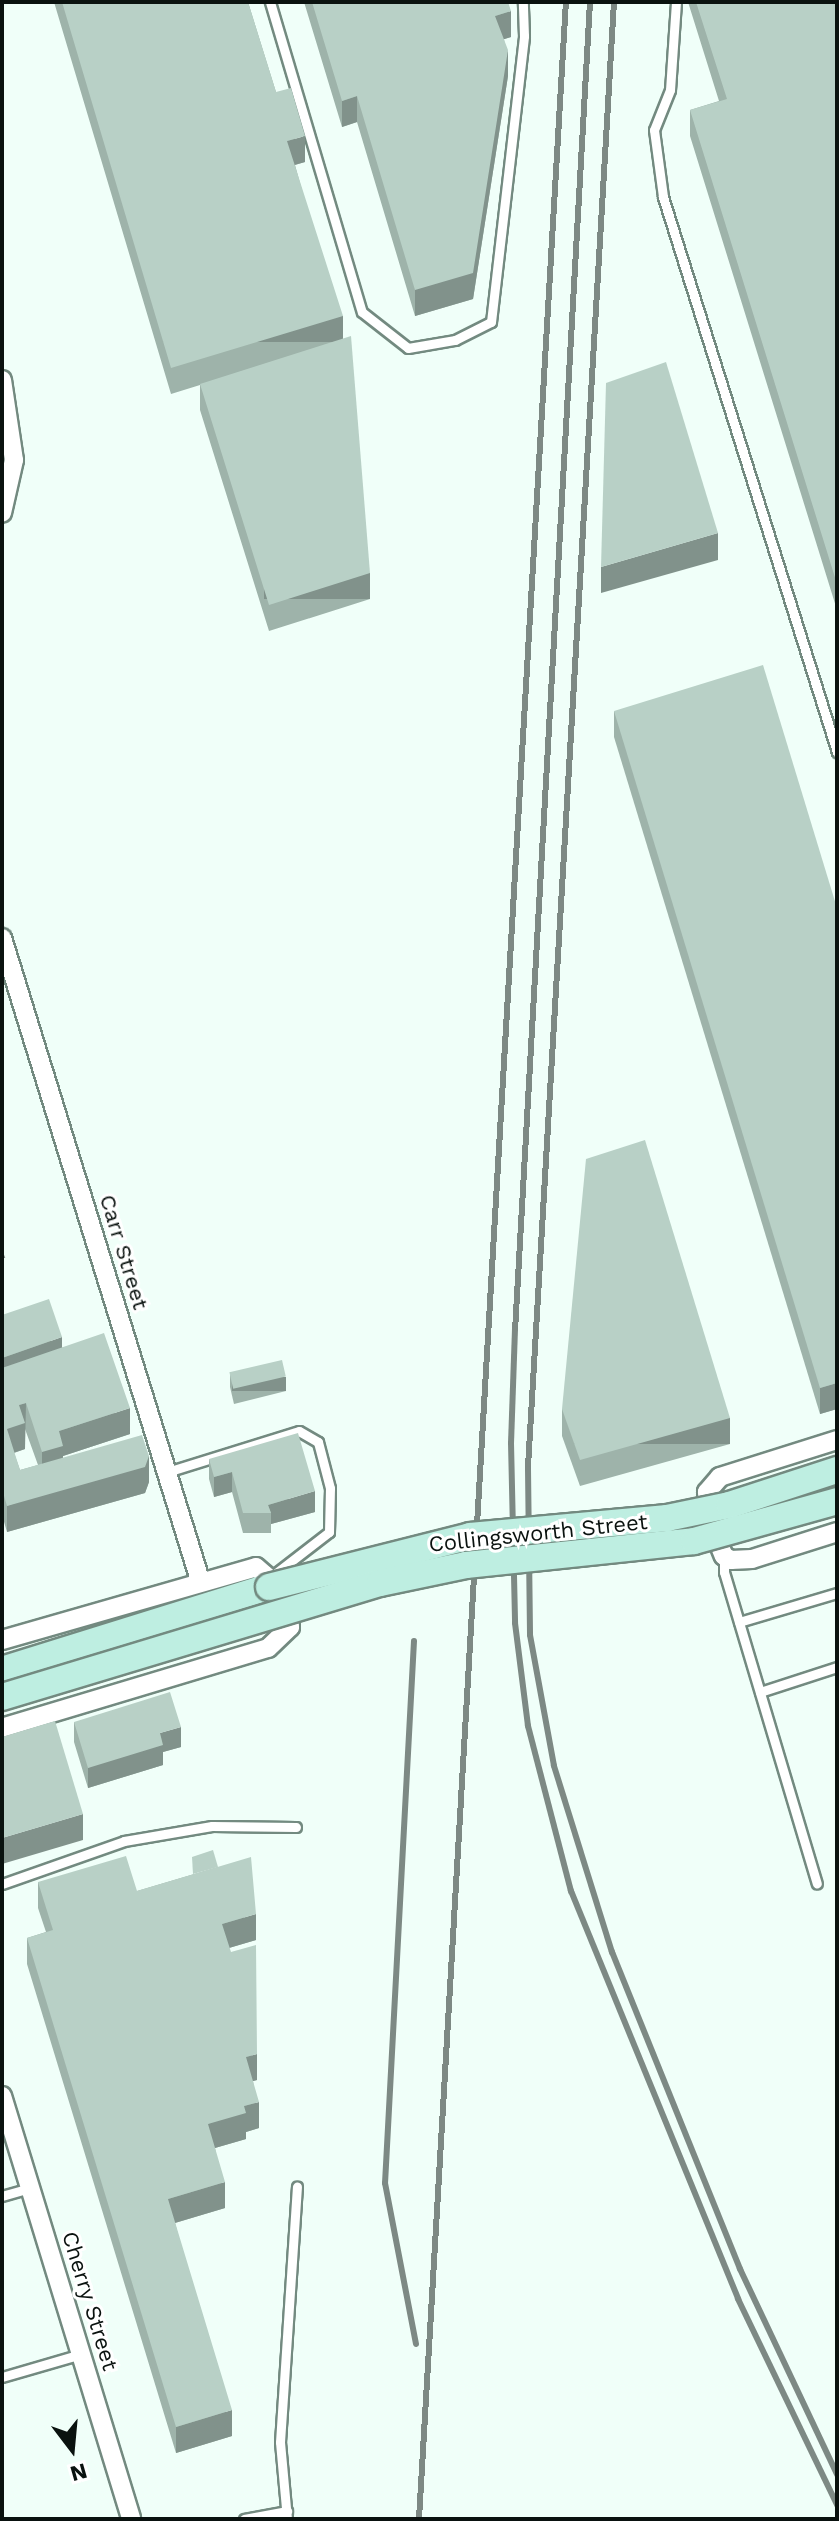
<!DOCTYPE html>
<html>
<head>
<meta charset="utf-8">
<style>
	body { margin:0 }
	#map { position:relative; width:839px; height:2521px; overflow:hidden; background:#f0fff9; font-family:"Work Sans",sans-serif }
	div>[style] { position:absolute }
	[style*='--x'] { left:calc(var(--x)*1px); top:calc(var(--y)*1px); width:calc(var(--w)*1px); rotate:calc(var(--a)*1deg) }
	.path>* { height:4px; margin-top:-2px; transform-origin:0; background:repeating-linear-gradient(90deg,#86928d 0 4px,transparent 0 10px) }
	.roads { filter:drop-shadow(2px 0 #738a80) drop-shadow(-2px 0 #738a80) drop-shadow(0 2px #738a80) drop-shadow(0 -2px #738a80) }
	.service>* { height:9px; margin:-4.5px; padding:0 4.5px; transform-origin:4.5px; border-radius:4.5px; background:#fff }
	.minor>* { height:18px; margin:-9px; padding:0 9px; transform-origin:9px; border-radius:9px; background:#fff }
	.secondary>* { height:26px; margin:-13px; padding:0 13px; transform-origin:13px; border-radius:13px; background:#beeee1 }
	.rail>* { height:6px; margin:-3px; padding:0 3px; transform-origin:3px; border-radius:3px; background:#7d8984 }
	.bridges { filter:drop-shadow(2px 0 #738a80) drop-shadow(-2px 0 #738a80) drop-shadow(0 2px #738a80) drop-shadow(0 -2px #738a80) }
	.secondary-bridge>* { height:26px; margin:-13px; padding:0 13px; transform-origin:13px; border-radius:13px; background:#beeee1 }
	.wall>* { inset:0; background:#9eb3aa }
	.shaded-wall>* { inset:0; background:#81928b; transform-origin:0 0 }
	.building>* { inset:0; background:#b8d0c6; transform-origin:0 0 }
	span { translate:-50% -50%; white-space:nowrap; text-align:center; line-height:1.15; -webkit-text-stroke:6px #fff; paint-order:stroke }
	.street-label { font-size:22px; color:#0a120f }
	.frame { position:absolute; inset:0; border:4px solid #0a120f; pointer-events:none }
	.north { position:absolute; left:32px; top:2409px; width:80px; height:80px; -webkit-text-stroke:6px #fff; paint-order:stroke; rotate:164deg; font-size:22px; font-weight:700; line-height:32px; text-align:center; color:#0a120f }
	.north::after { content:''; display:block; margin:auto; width:28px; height:36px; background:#0a120f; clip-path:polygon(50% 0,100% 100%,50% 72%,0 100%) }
</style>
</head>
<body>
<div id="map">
	<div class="path">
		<i style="--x:2;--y:1255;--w:5;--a:68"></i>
	</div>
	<div class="roads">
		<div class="service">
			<i style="--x:270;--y:2;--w:323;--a:73.5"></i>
			<i style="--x:362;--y:312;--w:58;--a:38"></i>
			<i style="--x:408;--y:348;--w:48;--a:-9.7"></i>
			<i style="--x:455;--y:340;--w:40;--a:-26.6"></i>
			<i style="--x:491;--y:322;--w:288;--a:-83.4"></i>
			<i style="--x:524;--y:36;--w:34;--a:-92"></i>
			<i style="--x:676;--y:2;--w:88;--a:93.9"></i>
			<i style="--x:670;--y:90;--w:43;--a:111.8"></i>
			<i style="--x:654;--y:130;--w:68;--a:82.3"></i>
			<i style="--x:663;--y:197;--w:582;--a:72.59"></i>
			<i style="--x:167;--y:1472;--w:138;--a:-17.3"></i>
			<i style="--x:299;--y:1431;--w:22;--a:30"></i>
			<i style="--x:318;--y:1442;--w:48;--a:75.4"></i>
			<i style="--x:330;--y:1488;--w:44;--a:91.3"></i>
			<i style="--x:329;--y:1532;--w:72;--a:142.3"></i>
			<i style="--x:724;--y:1556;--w:16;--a:90"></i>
			<i style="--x:724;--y:1572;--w:325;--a:73.4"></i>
			<i style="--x:739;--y:1622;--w:102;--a:-16.5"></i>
			<i style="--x:760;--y:1692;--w:81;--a:-18"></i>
			<i style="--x:2;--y:1884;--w:129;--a:-19.4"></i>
			<i style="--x:124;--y:1841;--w:89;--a:-9.7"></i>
			<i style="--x:212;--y:1826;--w:84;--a:0.7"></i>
			<i style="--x:2;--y:2196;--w:29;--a:-16"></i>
			<i style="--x:2;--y:2377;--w:82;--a:-16.2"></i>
			<i style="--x:244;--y:2519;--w:44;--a:-10.5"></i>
			<i style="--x:287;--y:2519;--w:77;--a:-95.2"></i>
			<i style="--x:280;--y:2442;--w:256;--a:-86.2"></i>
		</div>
		<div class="minor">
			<i style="--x:2;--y:380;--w:81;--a:81.5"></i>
			<i style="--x:14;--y:460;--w:54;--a:102.8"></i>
			<i style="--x:2;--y:938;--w:672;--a:72.86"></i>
			<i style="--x:837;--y:1440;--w:123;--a:162.5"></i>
			<i style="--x:720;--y:1477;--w:20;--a:131"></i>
			<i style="--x:707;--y:1492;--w:35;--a:82"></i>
			<i style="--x:712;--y:1527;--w:31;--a:68"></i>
			<i style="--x:724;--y:1556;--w:8;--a:30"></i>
			<i style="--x:731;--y:1560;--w:21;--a:-3"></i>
			<i style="--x:752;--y:1559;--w:89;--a:-17.6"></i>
			<i style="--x:2;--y:1640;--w:264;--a:-16"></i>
			<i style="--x:256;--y:1567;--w:28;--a:41"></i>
			<i style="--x:277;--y:1585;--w:44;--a:72.8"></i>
			<i style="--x:290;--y:1627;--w:30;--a:136"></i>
			<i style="--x:268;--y:1648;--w:278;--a:163.3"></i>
			<i style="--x:2;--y:2096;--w:442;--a:73"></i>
		</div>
		<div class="secondary">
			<i style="--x:2;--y:1670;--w:280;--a:-17.3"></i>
		</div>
	</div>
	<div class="rail">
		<i style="--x:590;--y:2;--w:1329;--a:93.23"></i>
		<i style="--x:515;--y:1329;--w:114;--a:92"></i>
		<i style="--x:511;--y:1443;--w:180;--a:88.7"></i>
		<i style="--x:515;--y:1623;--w:104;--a:82.8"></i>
		<i style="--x:528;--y:1726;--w:171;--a:75.4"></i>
		<i style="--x:571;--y:1891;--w:441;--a:67.7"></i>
		<i style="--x:738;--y:2299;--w:229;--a:64.3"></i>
		<i style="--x:614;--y:2;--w:1470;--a:93.36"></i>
		<i style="--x:528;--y:1469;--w:166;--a:89.3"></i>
		<i style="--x:530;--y:1635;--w:133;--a:79.6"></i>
		<i style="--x:554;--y:1766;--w:195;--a:72.7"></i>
		<i style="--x:612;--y:1952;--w:342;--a:68"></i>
		<i style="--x:740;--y:2269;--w:227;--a:64.7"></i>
		<i style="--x:414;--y:1641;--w:543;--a:93.06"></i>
		<i style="--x:385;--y:2183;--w:164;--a:79.1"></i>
		<i style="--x:419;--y:2519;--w:2521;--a:-86.66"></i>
	</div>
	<div class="bridges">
		<div class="secondary-bridge">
			<i style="--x:269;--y:1587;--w:207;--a:-14.2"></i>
			<i style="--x:470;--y:1536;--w:198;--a:-5.2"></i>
			<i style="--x:667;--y:1518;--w:63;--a:-11.8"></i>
			<i style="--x:729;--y:1505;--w:114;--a:-18"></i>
			<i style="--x:2;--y:1697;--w:395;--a:-16.8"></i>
			<i style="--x:380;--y:1583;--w:88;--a:-11.8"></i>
			<i style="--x:466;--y:1565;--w:229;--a:-6"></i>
			<i style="--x:694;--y:1541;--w:148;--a:-15.6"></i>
		</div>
	</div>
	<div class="wall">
		<i style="clip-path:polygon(54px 2px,248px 2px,276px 92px,305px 162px,295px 165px,343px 338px,370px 599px,269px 631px,200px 410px,200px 385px,171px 394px)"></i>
		<i style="clip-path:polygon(304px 2px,508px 2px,511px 37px,504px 39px,508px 76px,473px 299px,415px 316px,357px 122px,342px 127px)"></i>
		<i style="clip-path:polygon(688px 2px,837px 2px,837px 610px,690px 136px,690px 110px,719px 101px)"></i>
		<i style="clip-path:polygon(614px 711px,837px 908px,837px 1409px,820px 1414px,614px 737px)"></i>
		<i style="clip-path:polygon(evenodd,2px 1315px,62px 1347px,130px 1434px,63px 1456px,63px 1458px,149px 1482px,145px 1493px,7px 1532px,2px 1515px,2px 1315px,25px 1429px,38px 1465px,20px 1470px,14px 1453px,25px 1449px,25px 1429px)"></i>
		<i style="clip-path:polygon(230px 1373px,286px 1391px,234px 1404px,230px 1387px)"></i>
		<i style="clip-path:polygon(562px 1409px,730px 1444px,580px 1486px,562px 1436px)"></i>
		<i style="clip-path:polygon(209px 1459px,315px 1512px,271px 1524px,271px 1533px,243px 1533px,232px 1492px,214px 1497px,209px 1479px)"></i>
		<i style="clip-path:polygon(74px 1722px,181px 1747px,163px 1752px,163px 1765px,88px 1788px,74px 1742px)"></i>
		<i style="clip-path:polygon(218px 1867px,256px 1940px,229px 1948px,257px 2080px,253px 2081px,259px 2128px,246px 2132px,246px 2139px,215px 2148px,225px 2208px,175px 2223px,232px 2436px,176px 2453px,27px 1964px,27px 1938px,46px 1932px,38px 1908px,38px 1882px,137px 1891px)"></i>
	</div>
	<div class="shaded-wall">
		<i style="clip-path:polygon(511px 11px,511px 37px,495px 42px,495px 16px)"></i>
		<i style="clip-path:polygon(508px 50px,508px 76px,473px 299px,415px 316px,415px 290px)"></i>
		<i style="clip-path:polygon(357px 96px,357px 122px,342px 127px,342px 101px)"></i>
		<i style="clip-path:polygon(305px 136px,305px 162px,287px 167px,287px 141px)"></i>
		<i style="left:343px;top:316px;width:26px;height:180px;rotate:90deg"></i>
		<i style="clip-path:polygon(718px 533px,718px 560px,601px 593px,601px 567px)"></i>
		<i style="left:370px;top:573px;width:26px;height:106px;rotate:90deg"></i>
		<i style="clip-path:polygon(62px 1337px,62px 1357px,2px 1378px,2px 1358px)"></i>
		<i style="left:286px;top:1377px;width:14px;height:54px;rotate:90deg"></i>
		<i style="clip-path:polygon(837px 1383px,837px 1409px,820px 1414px,820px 1388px)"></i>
		<i style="clip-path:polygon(26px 1403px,25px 1449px,7px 1455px,7px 1429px,19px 1405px)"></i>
		<i style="clip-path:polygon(130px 1408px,130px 1434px,63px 1456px,63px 1472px,42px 1478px,42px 1452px,59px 1431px)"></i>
		<i style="left:730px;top:1418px;width:26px;height:156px;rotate:90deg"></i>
		<i style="clip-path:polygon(149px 1456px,149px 1482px,145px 1493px,7px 1532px,7px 1506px)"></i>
		<i style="clip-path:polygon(232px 1472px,232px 1492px,214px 1497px,214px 1477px)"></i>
		<i style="clip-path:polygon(315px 1491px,315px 1512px,271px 1524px,271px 1513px,268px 1505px)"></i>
		<i style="clip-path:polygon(181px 1727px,181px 1747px,163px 1752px,163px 1765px,88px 1788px,88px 1768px,160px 1733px)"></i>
		<i style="clip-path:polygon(83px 1814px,83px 1840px,2px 1864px,2px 1838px)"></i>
		<i style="clip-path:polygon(256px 1914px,256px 1940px,222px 1950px,222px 1924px)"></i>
		<i style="clip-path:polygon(257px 2054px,257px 2080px,246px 2083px,246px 2057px)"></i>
		<i style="clip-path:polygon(259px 2102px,259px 2128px,246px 2132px,246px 2139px,208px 2150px,208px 2124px,244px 2106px)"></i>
		<i style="clip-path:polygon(225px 2182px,225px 2208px,168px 2225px,168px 2199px)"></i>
		<i style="clip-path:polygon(232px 2410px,232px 2436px,176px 2453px,176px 2427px)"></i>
	</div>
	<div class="building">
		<i style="clip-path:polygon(62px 2px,248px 2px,276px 92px,291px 88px,305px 136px,287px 141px,343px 316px,171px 368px)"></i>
		<i style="clip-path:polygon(312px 2px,508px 2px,511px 11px,495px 16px,508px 50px,473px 273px,415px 290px,357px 96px,342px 101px)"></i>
		<i style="clip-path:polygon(696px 2px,837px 2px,837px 584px,690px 110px,727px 99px)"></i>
		<i style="clip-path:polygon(351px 336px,370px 573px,269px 605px,200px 384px)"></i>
		<i style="clip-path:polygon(666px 362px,718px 533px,601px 567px,606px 383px)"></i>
		<i style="clip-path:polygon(763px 665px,837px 908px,837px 1383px,820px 1388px,614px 711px)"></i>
		<i style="clip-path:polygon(645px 1140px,730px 1418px,580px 1460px,562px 1409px,586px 1159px)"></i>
		<i style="clip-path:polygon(49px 1299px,62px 1337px,2px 1358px,2px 1315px)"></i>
		<i style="clip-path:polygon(104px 1333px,130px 1408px,59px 1431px,63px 1446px,42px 1452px,26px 1403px,19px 1405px,25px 1423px,7px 1429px,20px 1470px,142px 1435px,149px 1456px,145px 1467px,7px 1506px,2px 1489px,2px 1368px)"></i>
		<i style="left:282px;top:1360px;width:17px;height:54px;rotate:77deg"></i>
		<i style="clip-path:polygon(298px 1433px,315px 1491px,268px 1505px,271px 1513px,243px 1513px,232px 1472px,214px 1477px,209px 1459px)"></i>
		<i style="clip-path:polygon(170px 1692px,181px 1727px,160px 1733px,163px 1745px,88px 1768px,74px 1722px)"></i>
		<i style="clip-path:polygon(55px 1721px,83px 1814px,2px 1838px,2px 1737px)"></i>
		<i style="clip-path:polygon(213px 1850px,218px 1867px,193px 1874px,192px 1857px)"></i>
		<i style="clip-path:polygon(126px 1856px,137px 1891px,251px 1857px,256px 1914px,222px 1924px,231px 1952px,256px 1945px,257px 2054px,246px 2057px,259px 2102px,244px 2106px,246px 2113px,208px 2124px,225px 2182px,168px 2199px,232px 2410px,176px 2427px,27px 1938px,53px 1930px,38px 1882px)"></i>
	</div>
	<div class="street-label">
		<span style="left:124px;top:1252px;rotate:73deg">Carr Street</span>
		<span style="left:538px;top:1533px;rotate:-6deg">Collingsworth Street</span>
		<span style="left:90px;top:2301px;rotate:73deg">Cherry Street</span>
	</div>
	<div class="frame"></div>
	<div class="north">N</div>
</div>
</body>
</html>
